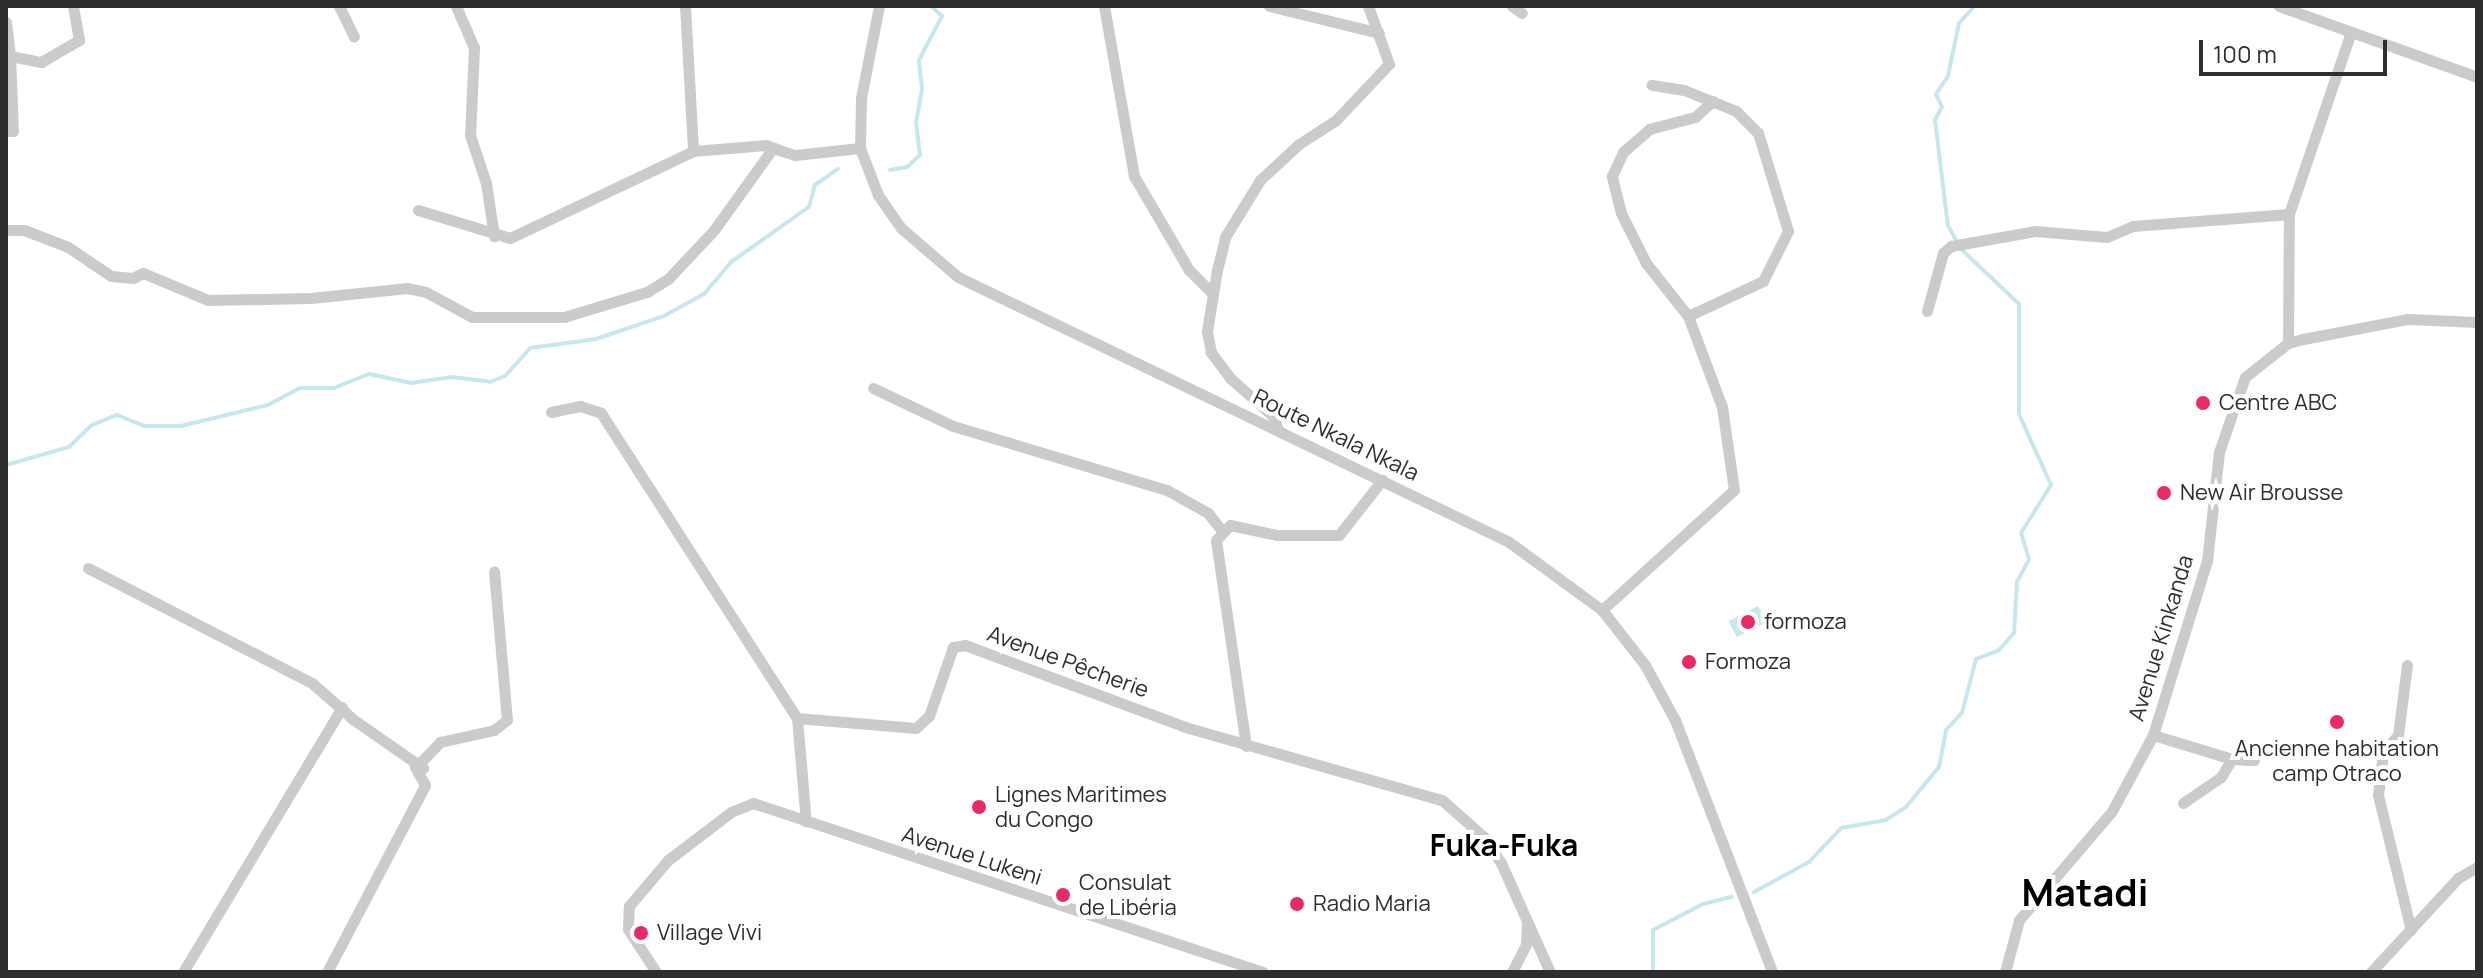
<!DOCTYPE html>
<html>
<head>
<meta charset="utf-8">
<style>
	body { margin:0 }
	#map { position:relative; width:2483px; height:978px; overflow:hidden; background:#fff; font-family:Manrope,sans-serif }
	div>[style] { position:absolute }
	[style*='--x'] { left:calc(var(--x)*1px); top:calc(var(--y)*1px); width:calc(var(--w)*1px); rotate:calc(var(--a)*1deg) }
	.water>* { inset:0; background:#c6e7ed; transform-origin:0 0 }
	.stream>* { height:4px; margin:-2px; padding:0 2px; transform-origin:2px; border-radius:2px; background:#c6e7ed }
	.street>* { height:11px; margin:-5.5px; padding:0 5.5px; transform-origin:5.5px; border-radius:5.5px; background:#cbcbcb }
	.dots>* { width:22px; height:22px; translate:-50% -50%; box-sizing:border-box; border:4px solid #fff; border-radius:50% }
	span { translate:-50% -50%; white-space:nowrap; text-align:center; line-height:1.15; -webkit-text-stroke:8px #fff; paint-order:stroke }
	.poi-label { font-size:22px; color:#2e2e2e }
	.left { translate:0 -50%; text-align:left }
	.street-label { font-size:22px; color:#2e2e2e }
	.district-label { font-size:30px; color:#000; font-weight:700 }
	.town-label { font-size:38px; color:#000; font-weight:700 }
	.frame { position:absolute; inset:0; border:8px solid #2e2e2e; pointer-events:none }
	.scale { position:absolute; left:2199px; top:40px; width:188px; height:36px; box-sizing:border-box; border:4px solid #2e2e2e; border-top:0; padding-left:10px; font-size:24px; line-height:28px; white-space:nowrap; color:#2e2e2e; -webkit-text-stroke:6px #fff; paint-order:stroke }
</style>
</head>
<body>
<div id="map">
	<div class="water">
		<i style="left:1758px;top:606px;width:18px;height:33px;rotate:63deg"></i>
	</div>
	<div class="stream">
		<i style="--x:890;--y:170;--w:17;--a:-10"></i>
		<i style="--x:907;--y:167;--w:18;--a:-43"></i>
		<i style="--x:920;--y:155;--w:32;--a:-97"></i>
		<i style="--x:916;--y:123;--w:35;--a:-80"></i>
		<i style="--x:922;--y:89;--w:29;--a:-96"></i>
		<i style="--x:919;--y:60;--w:50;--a:-62.4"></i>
		<i style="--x:942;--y:16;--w:15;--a:-138"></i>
		<i style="--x:6;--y:465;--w:66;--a:-15.9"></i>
		<i style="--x:69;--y:447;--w:32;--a:-44"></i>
		<i style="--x:92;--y:425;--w:27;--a:-22"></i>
		<i style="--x:117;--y:415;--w:29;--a:22"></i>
		<i style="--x:144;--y:426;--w:37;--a:0"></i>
		<i style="--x:181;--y:426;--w:89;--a:-13.6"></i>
		<i style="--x:268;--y:405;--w:36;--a:-28"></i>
		<i style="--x:300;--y:388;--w:34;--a:0"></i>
		<i style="--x:334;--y:388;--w:38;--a:-22"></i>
		<i style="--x:369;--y:374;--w:43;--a:12.1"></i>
		<i style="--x:411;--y:383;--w:41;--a:-8.3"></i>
		<i style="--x:452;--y:377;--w:38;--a:7"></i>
		<i style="--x:490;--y:382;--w:16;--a:-22"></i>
		<i style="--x:505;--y:376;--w:38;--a:-48"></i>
		<i style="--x:530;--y:348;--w:67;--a:-7.8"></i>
		<i style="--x:596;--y:339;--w:72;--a:-18.7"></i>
		<i style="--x:664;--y:316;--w:46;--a:-28.8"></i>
		<i style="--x:704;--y:294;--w:42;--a:-49.8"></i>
		<i style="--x:731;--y:262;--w:95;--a:-35.2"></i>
		<i style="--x:809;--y:207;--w:23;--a:-75"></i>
		<i style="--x:815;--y:185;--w:28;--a:-35"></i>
		<i style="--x:1754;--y:892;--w:63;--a:-28.6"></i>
		<i style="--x:1809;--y:862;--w:47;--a:-46.7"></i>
		<i style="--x:1841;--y:828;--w:46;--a:-10.1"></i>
		<i style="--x:1886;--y:820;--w:24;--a:-33"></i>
		<i style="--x:1906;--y:807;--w:52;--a:-50.5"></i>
		<i style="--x:1939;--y:767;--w:38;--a:-79"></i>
		<i style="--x:1946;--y:730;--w:23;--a:-47"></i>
		<i style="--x:1962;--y:713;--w:56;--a:-75.5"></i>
		<i style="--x:1976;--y:659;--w:25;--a:-21"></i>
		<i style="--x:1999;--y:650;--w:23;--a:-49"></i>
		<i style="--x:2014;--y:633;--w:51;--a:-86.6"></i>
		<i style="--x:2017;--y:582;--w:26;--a:-62"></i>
		<i style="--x:2029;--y:559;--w:27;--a:-107"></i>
		<i style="--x:2021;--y:533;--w:57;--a:-58"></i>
		<i style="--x:2051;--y:485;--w:78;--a:-114.3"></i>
		<i style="--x:2019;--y:414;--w:110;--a:-90"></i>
		<i style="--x:2019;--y:304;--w:80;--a:-136.5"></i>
		<i style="--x:1961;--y:249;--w:26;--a:-119"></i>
		<i style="--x:1948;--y:226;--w:107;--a:-97"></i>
		<i style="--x:1935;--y:120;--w:15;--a:-62"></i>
		<i style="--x:1942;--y:107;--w:14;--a:-115"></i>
		<i style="--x:1936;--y:94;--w:22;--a:-56"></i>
		<i style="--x:1948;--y:76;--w:54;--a:-78.3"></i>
		<i style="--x:1959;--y:23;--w:23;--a:-47"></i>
		<i style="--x:1653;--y:972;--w:42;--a:-90"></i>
		<i style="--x:1653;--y:930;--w:56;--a:-27.5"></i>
		<i style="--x:1703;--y:904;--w:30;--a:-14"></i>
	</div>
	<div class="street">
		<i style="--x:339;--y:6;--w:34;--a:64"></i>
		<i style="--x:456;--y:6;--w:46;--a:66.8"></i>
		<i style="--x:474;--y:48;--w:87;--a:92.6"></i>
		<i style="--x:470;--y:135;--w:51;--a:71.6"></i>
		<i style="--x:486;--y:183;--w:54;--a:81.4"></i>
		<i style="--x:685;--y:6;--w:145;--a:86.8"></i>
		<i style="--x:879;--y:6;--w:94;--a:101.1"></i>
		<i style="--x:861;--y:98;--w:50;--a:91.1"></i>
		<i style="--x:860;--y:148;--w:50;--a:69"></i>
		<i style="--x:878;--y:195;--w:40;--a:55.1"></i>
		<i style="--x:901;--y:228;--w:75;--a:40.7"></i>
		<i style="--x:958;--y:277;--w:611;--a:25.68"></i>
		<i style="--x:1509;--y:542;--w:115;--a:36.2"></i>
		<i style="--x:1602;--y:610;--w:70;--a:52"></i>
		<i style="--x:1645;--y:665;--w:63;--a:61.4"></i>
		<i style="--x:1675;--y:720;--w:270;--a:68.9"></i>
		<i style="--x:1104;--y:6;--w:173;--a:80"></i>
		<i style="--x:1134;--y:176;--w:109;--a:59.7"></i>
		<i style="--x:1189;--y:270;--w:34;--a:45"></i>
		<i style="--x:1269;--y:6;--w:113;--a:13.8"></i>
		<i style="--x:1512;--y:6;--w:12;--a:35"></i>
		<i style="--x:2279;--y:6;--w:210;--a:19.7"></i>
		<i style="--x:6;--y:22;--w:34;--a:83"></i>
		<i style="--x:10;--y:56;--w:32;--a:11"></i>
		<i style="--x:41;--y:62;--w:44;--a:-30.1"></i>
		<i style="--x:79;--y:40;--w:35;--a:-100"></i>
		<i style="--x:6;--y:131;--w:7;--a:0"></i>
		<i style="--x:13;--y:131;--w:75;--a:-92.3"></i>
		<i style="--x:418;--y:210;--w:96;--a:16.9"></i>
		<i style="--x:510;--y:238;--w:203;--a:-25.4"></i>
		<i style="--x:693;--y:151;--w:73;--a:-4.7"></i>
		<i style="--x:766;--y:145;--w:15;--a:20"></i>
		<i style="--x:6;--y:230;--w:18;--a:0"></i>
		<i style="--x:24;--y:230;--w:47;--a:21.1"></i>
		<i style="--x:68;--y:247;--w:52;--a:34"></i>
		<i style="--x:111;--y:276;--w:22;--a:5"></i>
		<i style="--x:133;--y:278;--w:11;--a:-27"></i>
		<i style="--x:143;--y:273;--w:70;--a:22.6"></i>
		<i style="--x:208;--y:300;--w:103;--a:-1.1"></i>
		<i style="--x:311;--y:298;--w:97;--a:-5.9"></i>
		<i style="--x:407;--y:288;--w:19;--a:12"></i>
		<i style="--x:426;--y:292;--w:52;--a:28.5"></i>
		<i style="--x:472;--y:317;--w:92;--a:0"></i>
		<i style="--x:564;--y:317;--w:87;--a:-16.8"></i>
		<i style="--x:647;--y:292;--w:25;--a:-32"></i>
		<i style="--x:668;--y:279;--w:67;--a:-46.8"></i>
		<i style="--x:714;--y:230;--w:101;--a:-54.3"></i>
		<i style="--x:773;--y:148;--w:23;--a:18"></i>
		<i style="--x:795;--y:155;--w:65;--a:-6.1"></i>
		<i style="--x:1927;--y:311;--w:60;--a:-74.6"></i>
		<i style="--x:1943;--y:253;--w:11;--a:-41"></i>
		<i style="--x:1951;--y:246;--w:85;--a:-10.1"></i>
		<i style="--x:2035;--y:231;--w:72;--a:4.8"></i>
		<i style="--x:2107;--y:237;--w:28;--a:-23"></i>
		<i style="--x:2133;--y:226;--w:156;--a:-4.4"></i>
		<i style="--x:1688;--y:316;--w:68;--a:-128.4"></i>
		<i style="--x:1646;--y:263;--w:56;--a:-116.6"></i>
		<i style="--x:1621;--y:213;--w:38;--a:-104"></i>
		<i style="--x:1612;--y:176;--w:26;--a:-65"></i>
		<i style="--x:1623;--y:152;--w:35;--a:-41"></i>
		<i style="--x:1649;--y:129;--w:48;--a:-14.6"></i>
		<i style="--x:1695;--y:117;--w:24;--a:-42"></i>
		<i style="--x:2288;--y:343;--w:129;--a:-89.6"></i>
		<i style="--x:2289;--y:214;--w:192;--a:-71.2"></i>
		<i style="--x:873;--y:388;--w:89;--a:25.4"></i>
		<i style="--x:953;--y:426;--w:223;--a:16.7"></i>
		<i style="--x:1167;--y:490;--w:47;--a:29.3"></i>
		<i style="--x:1208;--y:513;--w:23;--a:52"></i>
		<i style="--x:551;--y:412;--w:30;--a:-12"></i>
		<i style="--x:580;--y:406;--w:22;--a:18"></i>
		<i style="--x:601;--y:413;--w:363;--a:57.3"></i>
		<i style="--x:797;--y:718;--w:119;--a:4.8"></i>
		<i style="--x:916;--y:728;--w:18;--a:-43"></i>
		<i style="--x:929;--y:716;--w:73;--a:-70.8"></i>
		<i style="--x:953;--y:647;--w:12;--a:-9"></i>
		<i style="--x:965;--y:645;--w:235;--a:20.4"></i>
		<i style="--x:1185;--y:727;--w:267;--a:15.9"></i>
		<i style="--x:1442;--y:800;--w:56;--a:41.4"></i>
		<i style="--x:1484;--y:837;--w:31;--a:57"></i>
		<i style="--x:1501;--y:863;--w:120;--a:65.8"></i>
		<i style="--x:1278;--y:429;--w:15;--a:-113"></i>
		<i style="--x:1272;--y:415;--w:55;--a:-138.7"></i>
		<i style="--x:1231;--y:379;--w:34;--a:-127"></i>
		<i style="--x:1211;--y:352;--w:21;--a:-101"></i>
		<i style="--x:1207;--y:331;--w:62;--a:-80.7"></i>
		<i style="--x:1217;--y:270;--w:34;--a:-76"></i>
		<i style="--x:1225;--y:237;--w:67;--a:-58.4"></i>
		<i style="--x:1260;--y:180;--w:53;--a:-42.7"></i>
		<i style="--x:1299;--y:144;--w:44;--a:-33"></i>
		<i style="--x:1336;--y:120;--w:77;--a:-46.6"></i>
		<i style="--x:1389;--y:64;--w:62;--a:-109.9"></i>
		<i style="--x:88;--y:568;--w:252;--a:27.2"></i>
		<i style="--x:312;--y:683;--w:56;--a:41.4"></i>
		<i style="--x:354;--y:720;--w:84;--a:34.8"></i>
		<i style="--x:423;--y:768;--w:8;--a:-173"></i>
		<i style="--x:1602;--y:610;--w:178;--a:-42.3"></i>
		<i style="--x:1734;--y:490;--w:84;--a:-98.2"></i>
		<i style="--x:1722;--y:407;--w:97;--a:-110.5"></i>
		<i style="--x:1688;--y:316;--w:83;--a:-25"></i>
		<i style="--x:1763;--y:281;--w:56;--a:-63.4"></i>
		<i style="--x:1788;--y:231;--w:102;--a:-107"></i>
		<i style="--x:1758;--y:133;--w:31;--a:-135"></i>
		<i style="--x:1736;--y:111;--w:56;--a:-158"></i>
		<i style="--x:1684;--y:90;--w:33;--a:-171"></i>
		<i style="--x:2407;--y:665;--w:71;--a:97.3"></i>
		<i style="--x:2398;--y:735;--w:23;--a:130"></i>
		<i style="--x:2383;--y:753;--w:42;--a:96.8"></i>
		<i style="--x:2378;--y:795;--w:139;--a:76.3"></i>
		<i style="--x:797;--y:718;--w:104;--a:85.1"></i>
		<i style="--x:2153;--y:735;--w:83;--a:16.9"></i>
		<i style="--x:2232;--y:759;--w:22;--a:3"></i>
		<i style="--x:1246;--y:746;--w:208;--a:-98.3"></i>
		<i style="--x:1216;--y:540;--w:21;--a:-47"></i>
		<i style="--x:1230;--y:525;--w:48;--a:12"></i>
		<i style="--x:1277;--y:535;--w:62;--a:0"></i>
		<i style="--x:1339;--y:535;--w:70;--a:-52"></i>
		<i style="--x:416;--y:767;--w:35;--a:-46"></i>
		<i style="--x:440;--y:742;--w:55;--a:-12.5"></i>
		<i style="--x:494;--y:730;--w:16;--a:-38"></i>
		<i style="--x:507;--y:720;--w:149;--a:-95"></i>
		<i style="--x:2183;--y:803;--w:46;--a:-34.4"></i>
		<i style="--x:2221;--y:777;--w:21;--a:-59"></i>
		<i style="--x:183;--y:972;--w:309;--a:-59"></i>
		<i style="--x:327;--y:972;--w:211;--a:-62.3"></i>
		<i style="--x:425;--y:785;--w:21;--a:-119"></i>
		<i style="--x:656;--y:972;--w:51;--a:-123.1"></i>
		<i style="--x:628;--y:929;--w:23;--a:-88"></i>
		<i style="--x:629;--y:906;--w:60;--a:-49.7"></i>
		<i style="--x:668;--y:860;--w:79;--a:-37.3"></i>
		<i style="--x:731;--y:812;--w:24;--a:-22"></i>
		<i style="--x:753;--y:803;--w:537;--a:18.33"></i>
		<i style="--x:1512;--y:972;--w:31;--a:-63"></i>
		<i style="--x:1526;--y:944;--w:20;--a:-87"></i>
		<i style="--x:2005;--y:972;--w:54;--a:-74.9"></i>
		<i style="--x:2019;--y:920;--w:143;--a:-49.5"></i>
		<i style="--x:2112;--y:811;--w:86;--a:-61.7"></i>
		<i style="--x:2153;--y:735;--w:182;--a:-72.8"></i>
		<i style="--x:2207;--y:561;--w:110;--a:-83.7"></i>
		<i style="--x:2219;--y:452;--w:79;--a:-70.9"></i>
		<i style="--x:2245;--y:377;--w:55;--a:-38.3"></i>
		<i style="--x:2288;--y:343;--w:16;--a:-15"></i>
		<i style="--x:2303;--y:339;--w:107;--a:-10.8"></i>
		<i style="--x:2408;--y:319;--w:69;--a:2.5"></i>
		<i style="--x:2371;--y:972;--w:128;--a:-47.2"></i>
		<i style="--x:2458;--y:878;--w:22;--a:-30"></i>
	</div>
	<div class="dots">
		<i style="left:2203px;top:403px;background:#ec2965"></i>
		<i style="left:2164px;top:493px;background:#ec2965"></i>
		<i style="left:1748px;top:622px;background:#ec2965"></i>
		<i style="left:1689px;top:662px;background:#ec2965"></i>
		<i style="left:2337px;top:722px;background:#ec2965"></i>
		<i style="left:979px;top:807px;background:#ec2965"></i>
		<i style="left:1063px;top:895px;background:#ec2965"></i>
		<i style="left:1297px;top:904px;background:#ec2965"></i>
		<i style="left:641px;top:933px;background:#ec2965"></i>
	</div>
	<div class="poi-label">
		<span class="left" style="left:2219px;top:403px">Centre ABC</span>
		<span class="left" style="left:2180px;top:493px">New Air Brousse</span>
		<span class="left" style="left:1764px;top:622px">formoza</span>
		<span class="left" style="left:1705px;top:662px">Formoza</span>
		<span style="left:2337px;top:761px">Ancienne habitation<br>camp Otraco</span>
		<span class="left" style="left:995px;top:807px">Lignes Maritimes<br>du Congo</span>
		<span class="left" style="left:1079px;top:895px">Consulat<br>de Libéria</span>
		<span class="left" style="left:1313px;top:904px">Radio Maria</span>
		<span class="left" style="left:657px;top:933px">Village Vivi</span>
	</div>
	<div class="street-label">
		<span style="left:1336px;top:435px;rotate:26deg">Route Nkala Nkala</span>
		<span style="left:2161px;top:638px;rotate:-73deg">Avenue Kinkanda</span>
		<span style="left:1068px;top:662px;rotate:20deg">Avenue Pêcherie</span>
		<span style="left:972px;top:856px;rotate:18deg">Avenue Lukeni</span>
	</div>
	<div class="district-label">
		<span style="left:1504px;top:845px">Fuka-Fuka</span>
	</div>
	<div class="town-label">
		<span style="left:2085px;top:892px">Matadi</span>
	</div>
	<div class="frame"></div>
	<div class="scale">100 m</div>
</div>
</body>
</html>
